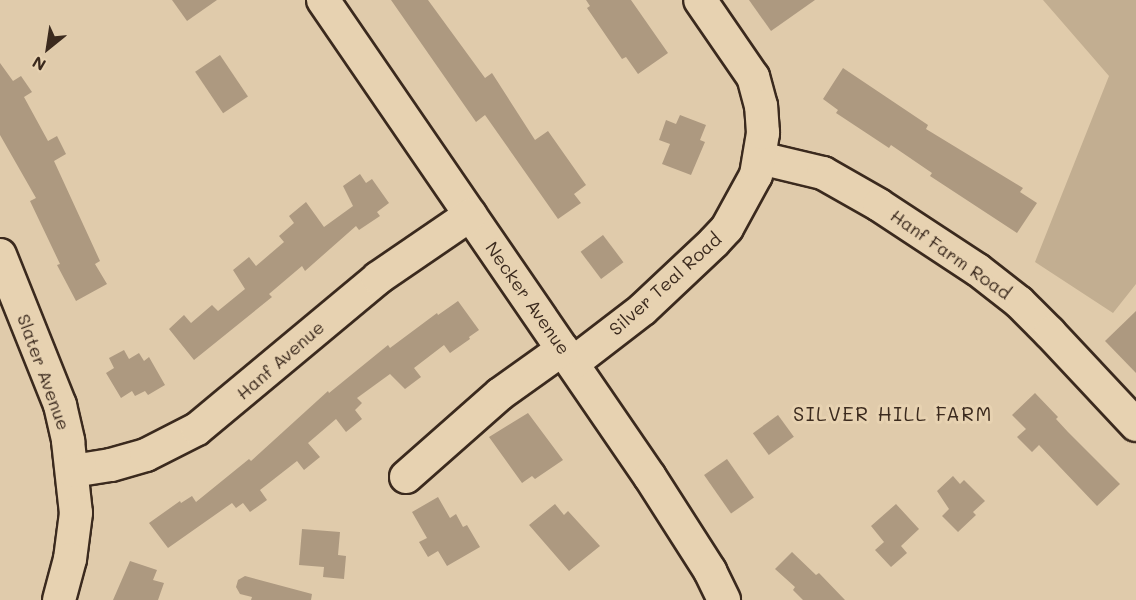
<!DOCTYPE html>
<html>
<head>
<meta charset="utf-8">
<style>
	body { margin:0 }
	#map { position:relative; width:1136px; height:600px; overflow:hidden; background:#e0cbab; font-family:Mali,sans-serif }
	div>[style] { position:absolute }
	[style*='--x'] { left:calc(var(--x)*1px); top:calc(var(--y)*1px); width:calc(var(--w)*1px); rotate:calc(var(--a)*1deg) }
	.green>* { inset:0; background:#c2ae91 }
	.building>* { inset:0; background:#ad9980; transform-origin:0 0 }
	.roads { filter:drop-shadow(2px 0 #3b2a1e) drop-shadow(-2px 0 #3b2a1e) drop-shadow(0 2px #3b2a1e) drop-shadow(0 -2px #3b2a1e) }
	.minor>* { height:32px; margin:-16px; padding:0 16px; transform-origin:16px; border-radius:16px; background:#e7d2b1 }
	span { translate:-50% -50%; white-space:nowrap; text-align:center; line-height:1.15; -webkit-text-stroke:6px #e7d2b1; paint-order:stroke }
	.street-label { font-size:18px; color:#3b2a1e }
	.neighbourhood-label { font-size:20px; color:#3b2a1e; letter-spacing:1.5px }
	.north { position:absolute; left:18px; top:18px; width:60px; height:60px; -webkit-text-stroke:4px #e7d2b1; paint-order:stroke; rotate:210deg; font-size:16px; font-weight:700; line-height:24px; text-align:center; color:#3b2a1e }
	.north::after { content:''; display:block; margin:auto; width:21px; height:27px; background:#3b2a1e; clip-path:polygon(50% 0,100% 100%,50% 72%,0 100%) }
</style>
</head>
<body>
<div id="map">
	<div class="green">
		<i style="clip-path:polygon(1043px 0,1136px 0,1136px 284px,1113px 313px,1035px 262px,1109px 76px)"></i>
	</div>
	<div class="building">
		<i style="clip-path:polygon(172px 0,217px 0,187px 21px)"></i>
		<i style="clip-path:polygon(391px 0,428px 0,485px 78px,492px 73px,535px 140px,548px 131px,586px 185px,574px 194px,581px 203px,558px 219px,485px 115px,476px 122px)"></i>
		<i style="clip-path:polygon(586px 0,631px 0,668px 53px,638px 74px,626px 57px,622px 59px,587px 8px,590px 6px)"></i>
		<i style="clip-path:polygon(749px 0,815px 0,771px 31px)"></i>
		<i style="left:220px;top:55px;width:50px;height:30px;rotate:56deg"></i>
		<i style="clip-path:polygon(0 63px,13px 81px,21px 76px,32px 92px,24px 97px,48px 141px,57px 136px,66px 154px,54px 161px,100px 261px,95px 264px,107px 284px,76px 301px,57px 265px,60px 264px,30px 201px,36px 198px,0 135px)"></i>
		<i style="clip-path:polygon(843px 68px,928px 125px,926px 129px,1023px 188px,1020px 192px,1037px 203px,1017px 233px,930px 176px,932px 173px,891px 145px,889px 148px,836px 113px,838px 110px,823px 99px)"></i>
		<i style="clip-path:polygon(680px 115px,706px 125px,700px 140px,705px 142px,691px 175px,662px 164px,670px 144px,659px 140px,666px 120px,676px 124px)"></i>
		<i style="clip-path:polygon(360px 174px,366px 183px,372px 179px,389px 203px,377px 212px,380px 216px,359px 230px,356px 226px,305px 271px,302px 266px,269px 294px,272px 297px,194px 360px,169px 329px,184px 315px,191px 323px,212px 305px,218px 311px,245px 289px,233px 270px,249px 257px,256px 266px,284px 242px,279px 236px,294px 223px,289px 216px,306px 202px,324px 227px,353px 206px,343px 186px)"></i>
		<i style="left:603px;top:235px;width:34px;height:28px;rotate:53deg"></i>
		<i style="clip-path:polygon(458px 301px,479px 330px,469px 337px,470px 339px,450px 353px,444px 345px,414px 368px,421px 377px,405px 389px,390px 374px,357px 398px,362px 403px,355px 410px,362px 419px,346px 432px,336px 419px,308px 443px,320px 457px,304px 470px,297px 461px,260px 490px,267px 500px,250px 512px,243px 503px,236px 508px,232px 503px,168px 548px,149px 523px,180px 501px,181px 503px,192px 496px,196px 502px,249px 459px,251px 461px,328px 391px,329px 393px,388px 345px,390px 348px,437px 313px,438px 315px)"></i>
		<i style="clip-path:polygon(1136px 311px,1136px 373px,1105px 341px)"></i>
		<i style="clip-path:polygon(124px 350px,129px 359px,139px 353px,144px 361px,149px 357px,165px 385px,148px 395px,145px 391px,135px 396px,132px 391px,121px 398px,106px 373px,114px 368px,109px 358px)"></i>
		<i style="clip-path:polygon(1035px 393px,1058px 417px,1056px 419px,1068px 432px,1120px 484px,1097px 506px,1039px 445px,1032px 452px,1017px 437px,1026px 429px,1012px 415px)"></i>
		<i style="clip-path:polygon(528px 413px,563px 460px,535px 479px,532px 476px,522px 483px,489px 437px)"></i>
		<i style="left:778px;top:415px;width:27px;height:31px;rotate:54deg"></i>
		<i style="left:727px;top:459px;width:47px;height:28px;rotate:55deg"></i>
		<i style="clip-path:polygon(953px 476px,960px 484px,964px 480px,985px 501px,973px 512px,976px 515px,958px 532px,942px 516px,949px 509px,937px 491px)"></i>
		<i style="clip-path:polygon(438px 497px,450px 518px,456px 514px,463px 527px,467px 525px,480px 547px,447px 566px,438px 551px,428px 557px,419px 542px,427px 538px,412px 512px)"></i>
		<i style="clip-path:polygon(555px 504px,564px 515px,568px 511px,600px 546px,569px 571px,529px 525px)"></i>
		<i style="clip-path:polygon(896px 504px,919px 529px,901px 546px,907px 553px,891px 567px,875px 550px,884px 542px,871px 526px)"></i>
		<i style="clip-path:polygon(302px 529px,340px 532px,338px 555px,346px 556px,344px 579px,323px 577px,324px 567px,299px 565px)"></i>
		<i style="clip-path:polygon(792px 552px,816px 575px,819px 573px,845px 600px,803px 600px,793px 590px,795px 587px,775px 569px)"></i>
		<i style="clip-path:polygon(130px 561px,157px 570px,153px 580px,164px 583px,158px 600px,113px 600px)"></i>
		<i style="clip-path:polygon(245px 576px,312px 594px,311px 600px,251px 600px,252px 597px,240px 594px,236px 587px,238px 580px)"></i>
	</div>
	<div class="roads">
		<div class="minor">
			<i style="--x:323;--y:0;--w:578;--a:55.57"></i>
			<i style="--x:650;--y:477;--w:112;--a:57.4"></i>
			<i style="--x:710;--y:571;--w:32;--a:64"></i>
			<i style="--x:760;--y:158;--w:65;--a:13.4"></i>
			<i style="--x:823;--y:173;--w:64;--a:29.7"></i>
			<i style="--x:879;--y:205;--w:118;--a:33.3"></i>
			<i style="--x:978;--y:270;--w:52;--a:38"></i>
			<i style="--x:1019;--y:302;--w:44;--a:45"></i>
			<i style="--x:1050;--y:333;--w:126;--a:46.9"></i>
			<i style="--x:0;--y:255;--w:162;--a:68.2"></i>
			<i style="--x:60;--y:405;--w:37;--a:77"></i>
			<i style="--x:68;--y:441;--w:72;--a:83.7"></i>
			<i style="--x:76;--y:513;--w:46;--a:97.4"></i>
			<i style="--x:70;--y:559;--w:42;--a:105"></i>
			<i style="--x:573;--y:363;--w:88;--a:-37.6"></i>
			<i style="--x:643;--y:309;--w:98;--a:-43.3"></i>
			<i style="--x:714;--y:242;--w:19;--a:-47"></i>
			<i style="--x:727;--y:228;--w:60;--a:-61.3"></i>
			<i style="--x:756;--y:175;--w:43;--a:-80.5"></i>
			<i style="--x:763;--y:133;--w:27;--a:-94"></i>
			<i style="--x:761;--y:106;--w:30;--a:-105"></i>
			<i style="--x:753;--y:77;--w:93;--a:-124.5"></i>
			<i style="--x:73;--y:471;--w:38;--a:-9"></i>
			<i style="--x:111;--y:465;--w:36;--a:-16"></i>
			<i style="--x:146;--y:455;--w:57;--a:-27"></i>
			<i style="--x:197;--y:429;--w:236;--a:-39.8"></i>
			<i style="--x:378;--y:278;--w:112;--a:-34.4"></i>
			<i style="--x:406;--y:477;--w:125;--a:-41.4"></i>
			<i style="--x:500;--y:394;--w:77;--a:-35.5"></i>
		</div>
	</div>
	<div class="street-label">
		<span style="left:951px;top:254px;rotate:35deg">Hanf Farm Road</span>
		<span style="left:665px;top:284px;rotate:-42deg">Silver Teal Road</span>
		<span style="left:528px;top:298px;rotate:55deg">Necker Avenue</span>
		<span style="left:280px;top:360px;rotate:-41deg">Hanf Avenue</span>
		<span style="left:44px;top:372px;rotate:70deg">Slater Avenue</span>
	</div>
	<div class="neighbourhood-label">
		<span style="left:893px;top:413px">SILVER HILL FARM</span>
	</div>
	<div class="north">N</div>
</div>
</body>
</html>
